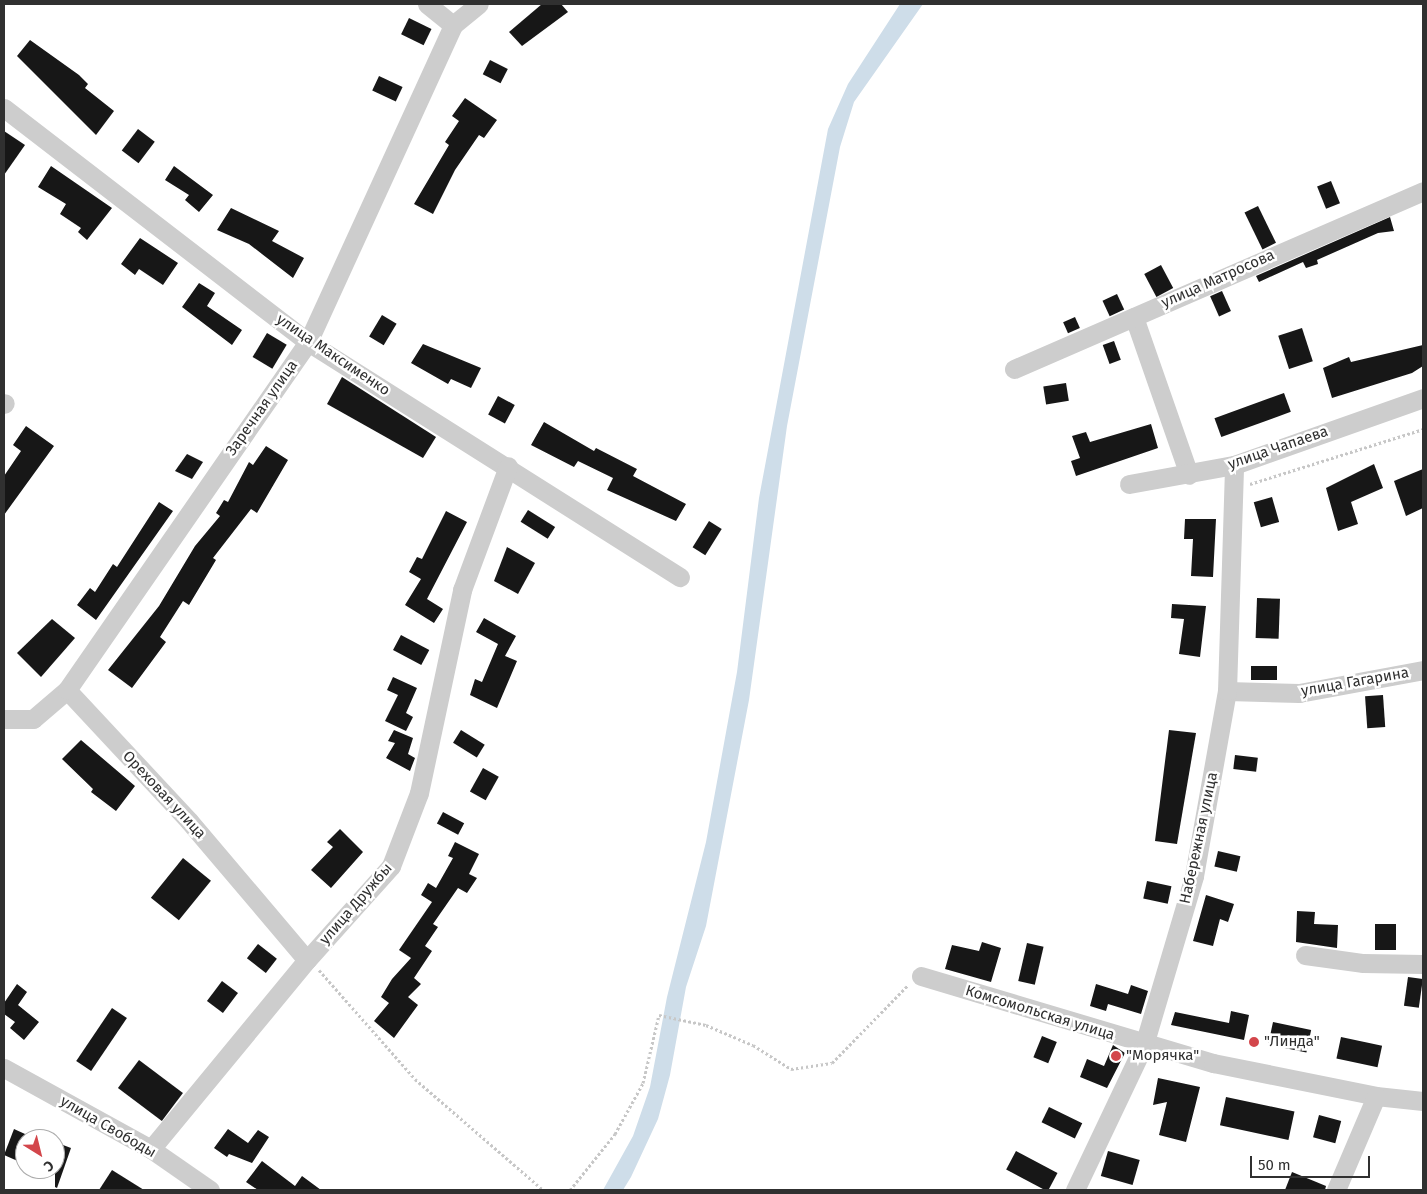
<!DOCTYPE html>
<html>
<head>
<meta charset="utf-8">
<style>
	body { margin:0 }
	#map { position:relative; width:1427px; height:1194px; overflow:hidden; background:#fff; font-family:"Fira Sans",sans-serif }
	div>[style] { position:absolute }
	[style*='--x'] { left:calc(var(--x)*1px); top:calc(var(--y)*1px); width:calc(var(--w)*1px); rotate:calc(var(--a)*1deg) }
	.water>* { inset:0; background:#cedde9 }
	.building>* { inset:0; background:#171717; transform-origin:0 0 }
	.path>* { height:3px; margin-top:-1.5px; transform-origin:0; background:repeating-linear-gradient(90deg,#c7c7c7 0 2.5px,transparent 0 5px) }
	.minor>* { height:19px; margin:-9.5px; padding:0 9.5px; transform-origin:9.5px; border-radius:9.5px; background:#cdcdcd }
	.dots>* { width:14px; height:14px; translate:-50% -50%; box-sizing:border-box; border:2px solid #fff; border-radius:50% }
	span { translate:-50% -50%; white-space:nowrap; text-align:center; line-height:1.15; -webkit-text-stroke:5px #fff; paint-order:stroke }
	.street-label { font-size:15px; color:#303030 }
	.poi-label { font-size:15px; color:#303030 }
	.left { translate:0 -50%; text-align:left }
	.frame { position:absolute; inset:0; border:5px solid #303030; pointer-events:none }
	.north { position:absolute; left:15px; top:1129px; width:50px; height:50px; box-sizing:border-box; background:#fff; border:1px solid #acacac; border-radius:50%; rotate:144deg; font-size:14px; font-weight:700; line-height:20px; text-align:center; color:#303030 }
	.north::after { content:''; display:block; margin:auto; width:18px; height:22px; background:#d3464b; clip-path:polygon(50% 0,100% 100%,50% 72%,0 100%) }
	.scale { position:absolute; left:1250px; top:1156px; width:120px; height:22px; box-sizing:border-box; border:2px solid #303030; border-top:0; padding-left:6px; font-size:15px; line-height:18px; white-space:nowrap; color:#303030; -webkit-text-stroke:4px #fff; paint-order:stroke }
</style>
</head>
<body>
<div id="map">
	<div class="water">
		<i style="clip-path:polygon(900px 4px,923px 4px,854px 102px,840px 147px,787px 426px,749px 700px,706px 926px,686px 987px,670px 1075px,658px 1119px,631px 1177px,623px 1190px,603px 1190px,633px 1136px,650px 1087px,667px 997px,706px 842px,737px 672px,759px 498px,828px 129px,848px 84px)"></i>
	</div>
	<div class="building">
		<i style="clip-path:polygon(542px 4px,561px 4px,568px 12px,522px 46px,509px 32px)"></i>
		<i style="left:409px;top:18px;width:25px;height:18px;rotate:26deg"></i>
		<i style="clip-path:polygon(30px 40px,79px 75px,88px 84px,85px 88px,114px 111px,96px 135px,17px 56px)"></i>
		<i style="left:490px;top:60px;width:20px;height:16px;rotate:27deg"></i>
		<i style="left:379px;top:76px;width:26px;height:16px;rotate:25deg"></i>
		<i style="clip-path:polygon(465px 98px,497px 120px,484px 138px,479px 135px,455px 170px,433px 214px,414px 204px,449px 145px,445px 142px,459px 121px,452px 116px)"></i>
		<i style="left:138px;top:129px;width:21px;height:27px;rotate:37deg"></i>
		<i style="clip-path:polygon(4px 131px,25px 145px,4px 175px)"></i>
		<i style="clip-path:polygon(51px 166px,112px 208px,87px 240px,78px 232px,81px 228px,60px 214px,66px 204px,38px 187px)"></i>
		<i style="clip-path:polygon(174px 166px,213px 195px,199px 212px,185px 200px,189px 195px,165px 180px)"></i>
		<i style="left:1331px;top:181px;width:24px;height:15px;rotate:68deg"></i>
		<i style="left:1258px;top:206px;width:41px;height:15px;rotate:64deg"></i>
		<i style="clip-path:polygon(231px 208px,279px 231px,272px 241px,304px 258px,293px 278px,249px 244px,217px 230px)"></i>
		<i style="clip-path:polygon(1390px 217px,1394px 231px,1378px 233px,1317px 260px,1318px 264px,1306px 268px,1303px 262px,1259px 282px,1256px 276px)"></i>
		<i style="clip-path:polygon(140px 238px,178px 263px,163px 285px,139px 269px,135px 275px,121px 264px)"></i>
		<i style="left:1161px;top:265px;width:26px;height:19px;rotate:62deg"></i>
		<i style="clip-path:polygon(199px 283px,215px 293px,207px 306px,242px 330px,232px 345px,182px 307px)"></i>
		<i style="left:1222px;top:291px;width:22px;height:13px;rotate:66deg"></i>
		<i style="left:1117px;top:294px;width:17px;height:16px;rotate:65deg"></i>
		<i style="left:382px;top:315px;width:17px;height:25px;rotate:31deg"></i>
		<i style="left:1075px;top:317px;width:12px;height:13px;rotate:66deg"></i>
		<i style="left:1302px;top:328px;width:35px;height:25px;rotate:72deg"></i>
		<i style="left:267px;top:333px;width:23px;height:28px;rotate:31deg"></i>
		<i style="left:1114px;top:341px;width:20px;height:12px;rotate:70deg"></i>
		<i style="clip-path:polygon(423px 344px,481px 368px,471px 388px,451px 379px,448px 384px,411px 363px)"></i>
		<i style="clip-path:polygon(1423px 345px,1423px 366px,1412px 373px,1332px 398px,1323px 368px,1349px 357px,1351px 362px)"></i>
		<i style="clip-path:polygon(342px 377px,436px 437px,423px 458px,327px 404px)"></i>
		<i style="left:1066px;top:383px;width:18px;height:23px;rotate:81deg"></i>
		<i style="left:1284px;top:393px;width:20px;height:74px;rotate:70deg"></i>
		<i style="left:498px;top:396px;width:19px;height:21px;rotate:28deg"></i>
		<i style="clip-path:polygon(544px 422px,594px 451px,596px 448px,637px 469px,633px 476px,686px 504px,676px 521px,607px 490px,613px 478px,578px 461px,574px 467px,531px 445px)"></i>
		<i style="clip-path:polygon(1151px 424px,1158px 448px,1076px 476px,1071px 461px,1080px 458px,1072px 436px,1086px 432px,1090px 442px)"></i>
		<i style="clip-path:polygon(26px 426px,54px 446px,4px 515px,4px 476px,21px 451px,13px 445px)"></i>
		<i style="clip-path:polygon(266px 446px,288px 460px,257px 513px,251px 509px,213px 558px,216px 560px,189px 605px,183px 601px,160px 637px,166px 642px,132px 688px,108px 670px,159px 606px,195px 546px,220px 516px,216px 513px,224px 500px,228px 502px,249px 462px,253px 465px)"></i>
		<i style="clip-path:polygon(187px 454px,203px 462px,192px 479px,175px 471px)"></i>
		<i style="clip-path:polygon(1374px 464px,1383px 488px,1351px 502px,1358px 524px,1338px 531px,1326px 488px)"></i>
		<i style="clip-path:polygon(1423px 469px,1423px 508px,1406px 516px,1394px 481px)"></i>
		<i style="left:1272px;top:497px;width:26px;height:19px;rotate:74deg"></i>
		<i style="clip-path:polygon(159px 502px,173px 511px,96px 620px,77px 605px,90px 588px,95px 592px,113px 564px,117px 567px)"></i>
		<i style="left:528px;top:510px;width:32px;height:14px;rotate:32deg"></i>
		<i style="clip-path:polygon(446px 511px,467px 522px,427px 599px,443px 609px,434px 623px,405px 605px,421px 579px,409px 572px,417px 557px,422px 559px)"></i>
		<i style="clip-path:polygon(1185px 519px,1216px 519px,1213px 577px,1191px 576px,1193px 539px,1184px 539px)"></i>
		<i style="left:709px;top:521px;width:15px;height:31px;rotate:32deg"></i>
		<i style="clip-path:polygon(507px 547px,535px 563px,518px 594px,494px 581px)"></i>
		<i style="left:1257px;top:598px;width:23px;height:40px;rotate:2deg"></i>
		<i style="clip-path:polygon(1172px 604px,1206px 606px,1200px 657px,1179px 654px,1184px 619px,1171px 618px)"></i>
		<i style="clip-path:polygon(484px 618px,516px 636px,505px 656px,517px 661px,497px 708px,470px 695px,475px 679px,482px 682px,498px 644px,476px 632px)"></i>
		<i style="clip-path:polygon(52px 619px,75px 638px,41px 677px,17px 653px)"></i>
		<i style="left:401px;top:635px;width:32px;height:17px;rotate:28deg"></i>
		<i style="left:1251px;top:666px;width:26px;height:14px"></i>
		<i style="clip-path:polygon(393px 677px,417px 688px,406px 713px,413px 717px,406px 731px,385px 721px,398px 695px,387px 690px)"></i>
		<i style="left:1383px;top:695px;width:32px;height:18px;rotate:86deg"></i>
		<i style="clip-path:polygon(394px 730px,413px 738px,408px 754px,415px 758px,410px 771px,386px 758px,395px 743px,388px 741px)"></i>
		<i style="left:461px;top:730px;width:28px;height:15px;rotate:32deg"></i>
		<i style="clip-path:polygon(1169px 730px,1196px 733px,1177px 844px,1155px 841px)"></i>
		<i style="clip-path:polygon(81px 740px,135px 786px,116px 811px,91px 792px,93px 789px,62px 759px)"></i>
		<i style="left:1235px;top:755px;width:23px;height:14px;rotate:7deg"></i>
		<i style="left:483px;top:768px;width:18px;height:27px;rotate:29deg"></i>
		<i style="left:443px;top:812px;width:24px;height:13px;rotate:28deg"></i>
		<i style="clip-path:polygon(340px 829px,363px 852px,331px 888px,311px 870px,333px 847px,327px 842px)"></i>
		<i style="clip-path:polygon(455px 842px,479px 854px,469px 874px,477px 878px,467px 893px,458px 888px,433px 924px,438px 927px,425px 946px,432px 951px,414px 978px,421px 984px,408px 997px,418px 1005px,394px 1038px,374px 1021px,389px 1003px,381px 997px,392px 979px,411px 958px,399px 950px,432px 902px,421px 895px,428px 883px,436px 888px,453px 858px,448px 856px)"></i>
		<i style="left:1218px;top:851px;width:23px;height:16px;rotate:13deg"></i>
		<i style="left:183px;top:858px;width:36px;height:51px;rotate:39deg"></i>
		<i style="left:1147px;top:881px;width:25px;height:18px;rotate:12deg"></i>
		<i style="clip-path:polygon(1206px 895px,1234px 904px,1228px 922px,1220px 919px,1213px 946px,1193px 941px)"></i>
		<i style="clip-path:polygon(1297px 911px,1315px 912px,1314px 924px,1338px 925px,1337px 948px,1296px 942px)"></i>
		<i style="left:1375px;top:924px;width:21px;height:26px"></i>
		<i style="clip-path:polygon(982px 942px,1001px 948px,991px 982px,945px 969px,952px 945px,979px 951px)"></i>
		<i style="left:1027px;top:943px;width:17px;height:39px;rotate:13deg"></i>
		<i style="left:258px;top:944px;width:24px;height:18px;rotate:38deg"></i>
		<i style="left:1408px;top:977px;width:15px;height:29px;rotate:8deg"></i>
		<i style="left:222px;top:981px;width:20px;height:25px;rotate:37deg"></i>
		<i style="clip-path:polygon(17px 984px,27px 992px,18px 1005px,39px 1022px,24px 1040px,10px 1028px,15px 1022px,4px 1014px,4px 1003px)"></i>
		<i style="clip-path:polygon(1096px 984px,1128px 994px,1131px 985px,1148px 991px,1141px 1014px,1108px 1004px,1106px 1011px,1090px 1006px)"></i>
		<i style="left:112px;top:1008px;width:18px;height:64px;rotate:34deg"></i>
		<i style="clip-path:polygon(1231px 1011px,1249px 1015px,1244px 1040px,1171px 1025px,1175px 1012px,1229px 1023px)"></i>
		<i style="left:1273px;top:1022px;width:39px;height:23px;rotate:12deg"></i>
		<i style="left:1042px;top:1036px;width:16px;height:23px;rotate:22deg"></i>
		<i style="left:1341px;top:1037px;width:42px;height:22px;rotate:12deg"></i>
		<i style="clip-path:polygon(1113px 1045px,1125px 1053px,1107px 1088px,1080px 1077px,1087px 1059px,1104px 1066px)"></i>
		<i style="left:139px;top:1060px;width:55px;height:35px;rotate:37deg"></i>
		<i style="clip-path:polygon(1158px 1078px,1200px 1087px,1186px 1142px,1159px 1135px,1167px 1102px,1153px 1105px)"></i>
		<i style="left:1226px;top:1097px;width:70px;height:29px;rotate:12deg"></i>
		<i style="left:1049px;top:1107px;width:37px;height:17px;rotate:26deg"></i>
		<i style="left:1319px;top:1115px;width:23px;height:23px;rotate:15deg"></i>
		<i style="clip-path:polygon(14px 1129px,25px 1134px,20px 1162px,4px 1155px)"></i>
		<i style="clip-path:polygon(228px 1129px,248px 1143px,258px 1130px,269px 1137px,252px 1163px,229px 1154px,227px 1157px,214px 1148px)"></i>
		<i style="clip-path:polygon(55px 1142px,71px 1148px,57px 1188px,55px 1187px)"></i>
		<i style="left:1016px;top:1151px;width:47px;height:21px;rotate:28deg"></i>
		<i style="left:1108px;top:1151px;width:33px;height:26px;rotate:16deg"></i>
		<i style="clip-path:polygon(262px 1161px,295px 1186px,302px 1176px,321px 1190px,258px 1190px,246px 1182px)"></i>
		<i style="clip-path:polygon(112px 1170px,144px 1190px,99px 1190px)"></i>
		<i style="clip-path:polygon(1292px 1172px,1326px 1186px,1325px 1190px,1285px 1190px)"></i>
	</div>
	<div class="path">
		<i style="--x:1250;--y:484;--w:182;--a:-17.6"></i>
		<i style="--x:319;--y:970;--w:145;--a:48.6"></i>
		<i style="--x:415;--y:1079;--w:169;--a:40.9"></i>
		<i style="--x:570;--y:1190;--w:72;--a:-51.2"></i>
		<i style="--x:615;--y:1134;--w:58;--a:-61.2"></i>
		<i style="--x:643;--y:1083;--w:70;--a:-76.8"></i>
		<i style="--x:659;--y:1015;--w:48;--a:12"></i>
		<i style="--x:706;--y:1025;--w:51;--a:23.1"></i>
		<i style="--x:753;--y:1045;--w:45;--a:32.3"></i>
		<i style="--x:791;--y:1069;--w:41;--a:-8.3"></i>
		<i style="--x:832;--y:1063;--w:110;--a:-45.7"></i>
	</div>
	<div class="minor">
		<i style="--x:427;--y:4;--w:33;--a:39"></i>
		<i style="--x:4;--y:108;--w:384;--a:37.6"></i>
		<i style="--x:308;--y:342;--w:440;--a:32.3"></i>
		<i style="--x:1134;--y:317;--w:167;--a:70.8"></i>
		<i style="--x:1014;--y:369;--w:446;--a:-23.5"></i>
		<i style="--x:4;--y:404;--w:1;--a:-45"></i>
		<i style="--x:1129;--y:484;--w:107;--a:-10.3"></i>
		<i style="--x:1234;--y:465;--w:201;--a:-19.5"></i>
		<i style="--x:67;--y:690;--w:179;--a:47"></i>
		<i style="--x:189;--y:821;--w:182;--a:49.7"></i>
		<i style="--x:1227;--y:691;--w:72;--a:1.6"></i>
		<i style="--x:1299;--y:693;--w:126;--a:-10.5"></i>
		<i style="--x:4;--y:719;--w:29;--a:0"></i>
		<i style="--x:33;--y:719;--w:45;--a:-40.5"></i>
		<i style="--x:67;--y:690;--w:423;--a:-55.3"></i>
		<i style="--x:308;--y:342;--w:349;--a:-65.4"></i>
		<i style="--x:453;--y:25;--w:33;--a:-39"></i>
		<i style="--x:1305;--y:955;--w:59;--a:7.9"></i>
		<i style="--x:1363;--y:963;--w:60;--a:1"></i>
		<i style="--x:921;--y:976;--w:305;--a:16.6"></i>
		<i style="--x:1213;--y:1063;--w:166;--a:11.4"></i>
		<i style="--x:1376;--y:1096;--w:47;--a:6.1"></i>
		<i style="--x:4;--y:1068;--w:168;--a:28.9"></i>
		<i style="--x:151;--y:1149;--w:72;--a:34.8"></i>
		<i style="--x:151;--y:1149;--w:245;--a:-50.5"></i>
		<i style="--x:307;--y:960;--w:126;--a:-48.2"></i>
		<i style="--x:391;--y:866;--w:78;--a:-69"></i>
		<i style="--x:419;--y:793;--w:208;--a:-78"></i>
		<i style="--x:462;--y:590;--w:132;--a:-69.6"></i>
		<i style="--x:1075;--y:1190;--w:161;--a:-64.6"></i>
		<i style="--x:1144;--y:1045;--w:176;--a:-73.5"></i>
		<i style="--x:1194;--y:876;--w:188;--a:-79.9"></i>
		<i style="--x:1227;--y:691;--w:226;--a:-88.2"></i>
		<i style="--x:1336;--y:1190;--w:102;--a:-66.9"></i>
	</div>
	<div class="dots">
		<i style="left:1254px;top:1042px;background:#d3464b"></i>
		<i style="left:1116px;top:1056px;background:#d3464b"></i>
	</div>
	<div class="street-label">
		<span style="left:1218px;top:279px;rotate:-24deg">улица Матросова</span>
		<span style="left:333px;top:355px;rotate:34deg">улица Максименко</span>
		<span style="left:262px;top:408px;rotate:-55deg">Заречная улица</span>
		<span style="left:1278px;top:448px;rotate:-19deg">улица Чапаева</span>
		<span style="left:1355px;top:682px;rotate:-10deg">улица Гагарина</span>
		<span style="left:164px;top:795px;rotate:47deg">Ореховая улица</span>
		<span style="left:1199px;top:838px;rotate:-78deg">Набережная улица</span>
		<span style="left:356px;top:904px;rotate:-49deg">улица Дружбы</span>
		<span style="left:1040px;top:1013px;rotate:17deg">Комсомольская улица</span>
		<span style="left:108px;top:1127px;rotate:30deg">улица Свободы</span>
	</div>
	<div class="poi-label">
		<span class="left" style="left:1264px;top:1042px">"Линда"</span>
		<span class="left" style="left:1126px;top:1056px">"Морячка"</span>
	</div>
	<div class="frame"></div>
	<div class="north">С</div>
	<div class="scale">50 m</div>
</div>
</body>
</html>
